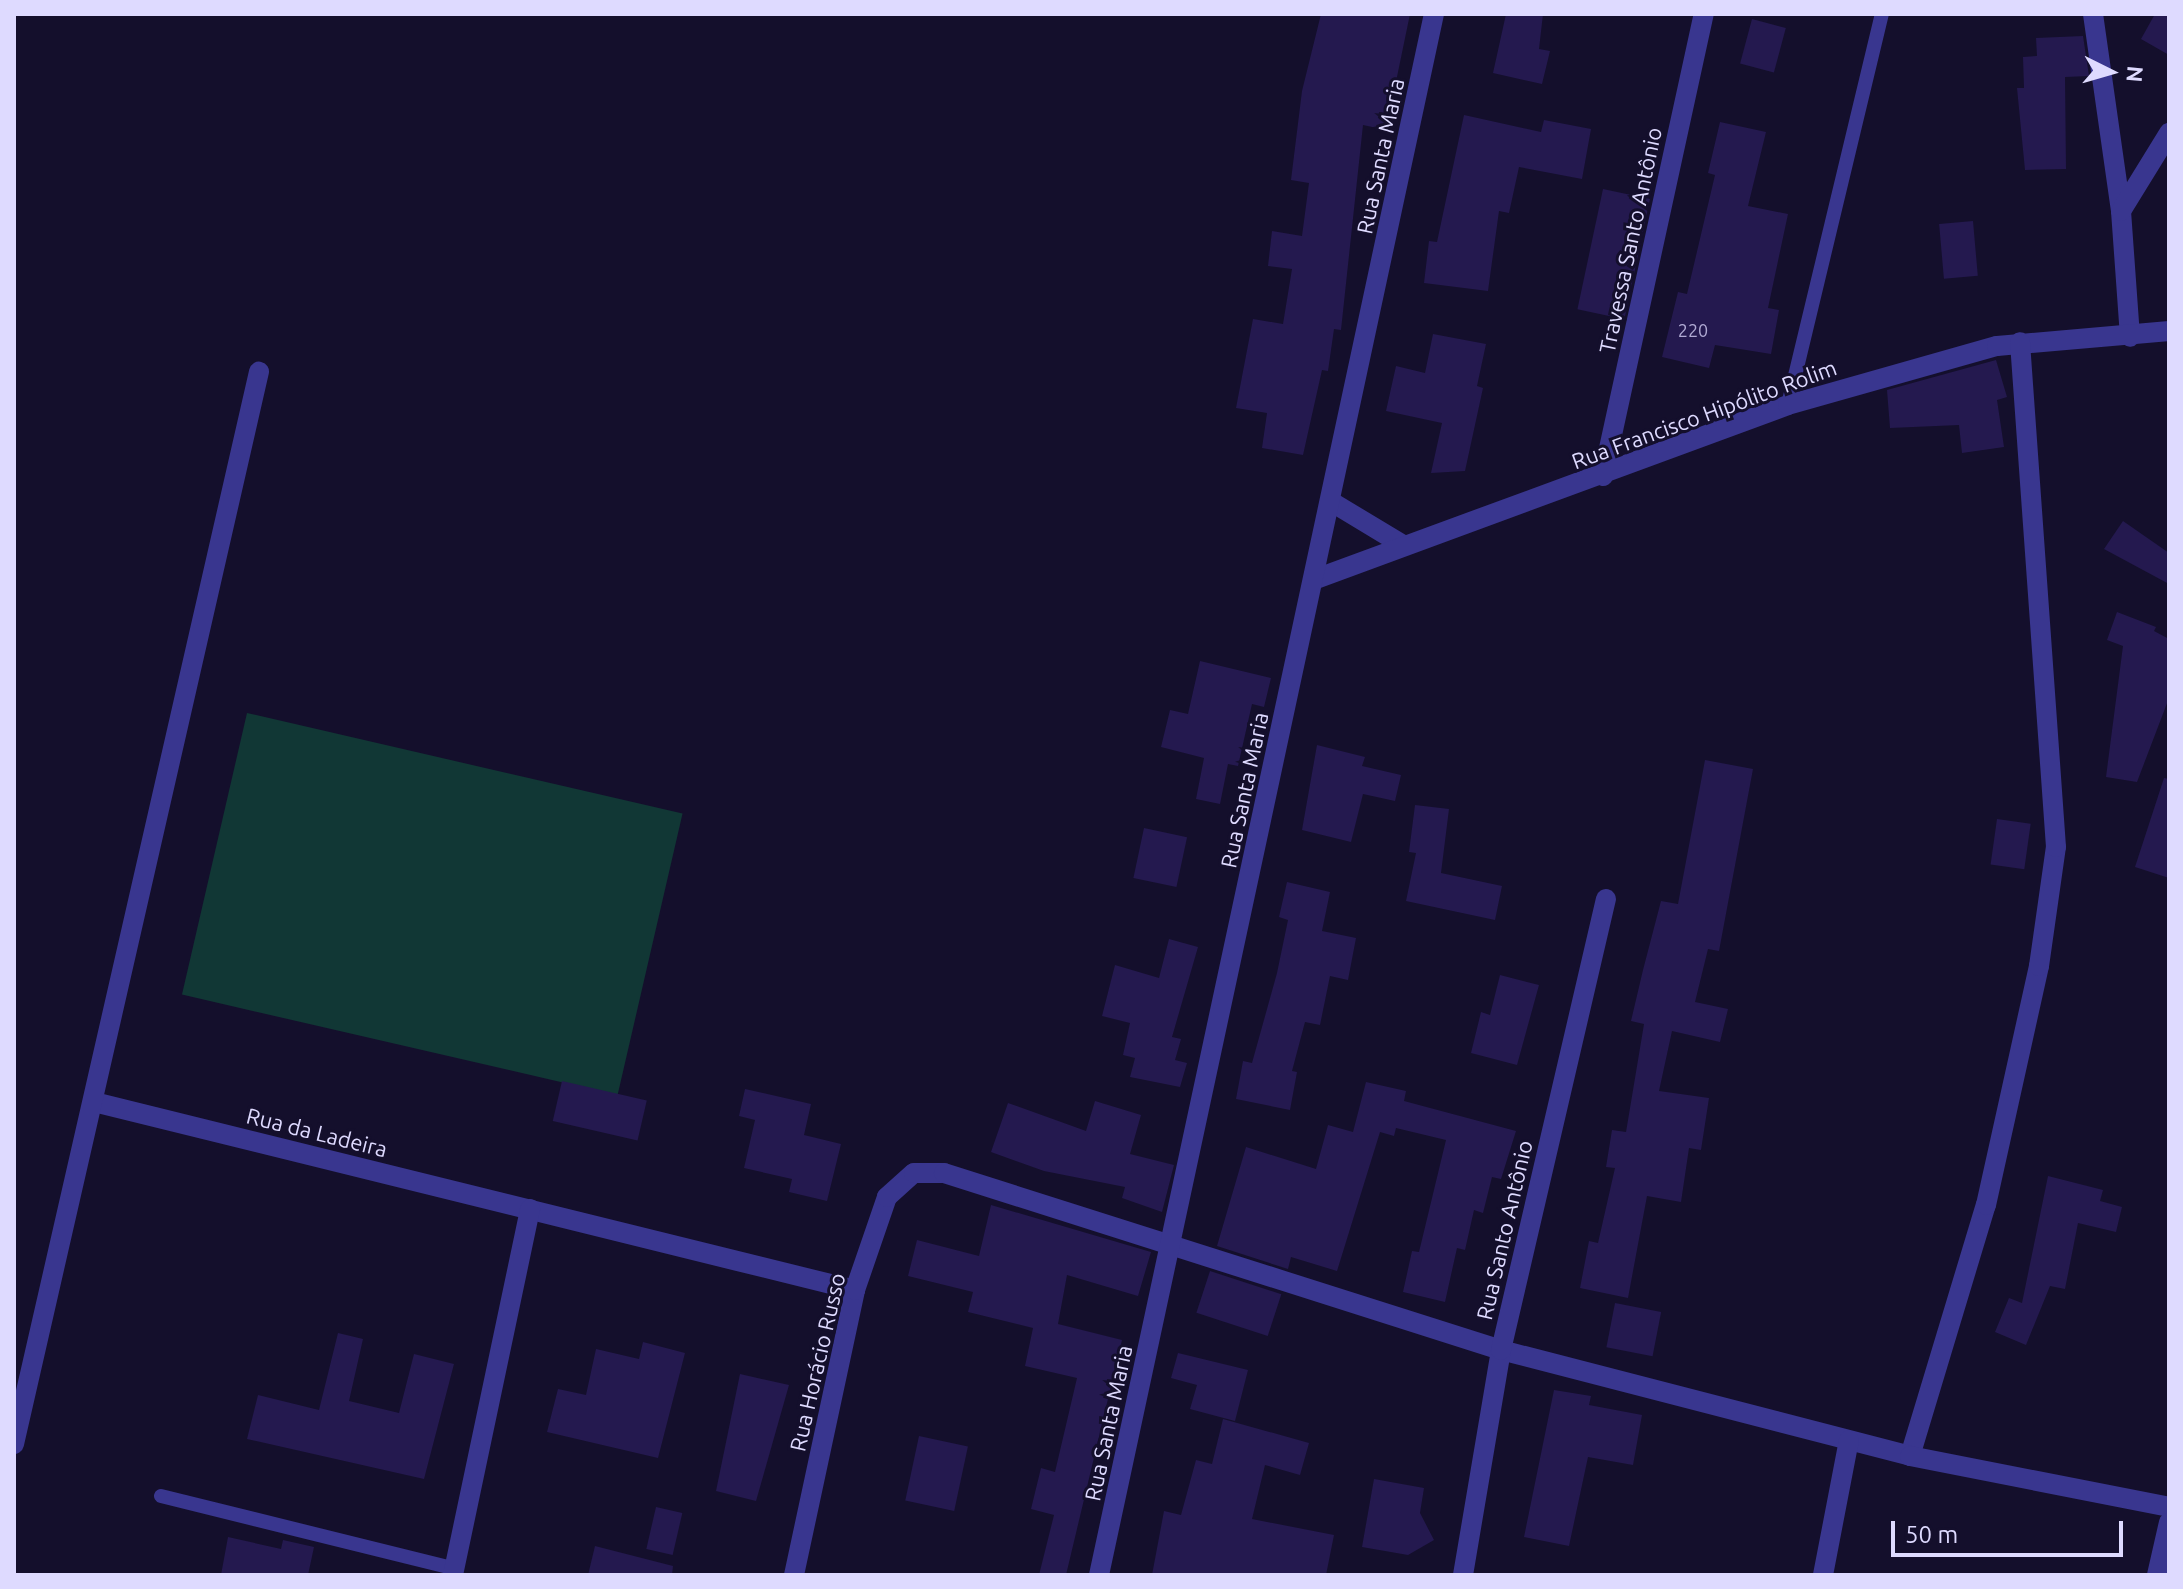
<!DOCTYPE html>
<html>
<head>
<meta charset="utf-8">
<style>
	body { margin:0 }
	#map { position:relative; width:2183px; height:1589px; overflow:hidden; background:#140f2c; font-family:Ubuntu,sans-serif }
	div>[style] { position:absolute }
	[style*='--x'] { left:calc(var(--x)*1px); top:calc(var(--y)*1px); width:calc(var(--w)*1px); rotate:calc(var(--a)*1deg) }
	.green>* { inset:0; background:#113735; transform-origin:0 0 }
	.building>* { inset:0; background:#24194f; transform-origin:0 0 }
	.lane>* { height:14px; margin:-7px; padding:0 7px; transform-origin:7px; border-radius:7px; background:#39368f }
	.street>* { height:20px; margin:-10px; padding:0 10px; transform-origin:10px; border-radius:10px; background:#39368f }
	span { translate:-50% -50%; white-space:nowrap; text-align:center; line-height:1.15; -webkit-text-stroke:6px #140f2c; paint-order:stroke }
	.number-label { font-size:18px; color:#b0aad3 }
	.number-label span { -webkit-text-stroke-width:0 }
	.street-label { font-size:22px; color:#dedaff }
	.frame { position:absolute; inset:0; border:16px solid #dedaff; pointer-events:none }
	.north { position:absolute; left:2071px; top:32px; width:80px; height:80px; -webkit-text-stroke:6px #140f2c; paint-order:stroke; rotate:95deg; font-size:22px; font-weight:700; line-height:32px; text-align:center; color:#dedaff }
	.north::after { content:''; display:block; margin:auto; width:28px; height:36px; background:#dedaff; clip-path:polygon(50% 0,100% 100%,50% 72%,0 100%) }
	.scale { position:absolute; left:1891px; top:1521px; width:232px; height:36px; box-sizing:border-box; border:4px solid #dedaff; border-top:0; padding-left:10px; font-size:24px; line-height:28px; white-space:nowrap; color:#dedaff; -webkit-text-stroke:6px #140f2c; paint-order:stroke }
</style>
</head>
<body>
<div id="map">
	<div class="green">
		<i style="left:247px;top:713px;width:447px;height:289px;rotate:13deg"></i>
	</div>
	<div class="building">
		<i style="clip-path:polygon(1321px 14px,1410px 14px,1386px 130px,1363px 125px,1341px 330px,1334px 329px,1328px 371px,1322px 370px,1303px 455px,1262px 448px,1267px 413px,1236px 408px,1253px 319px,1283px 324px,1292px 269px,1268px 266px,1272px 231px,1302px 236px,1309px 183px,1291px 180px,1302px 91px)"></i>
		<i style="clip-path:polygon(1506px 14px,1543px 14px,1539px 49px,1550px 51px,1542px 84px,1493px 73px)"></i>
		<i style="clip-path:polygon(2155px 14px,2169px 14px,2169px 55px,2141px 39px)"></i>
		<i style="left:1752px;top:19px;width:35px;height:46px;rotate:15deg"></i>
		<i style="clip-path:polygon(2083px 36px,2089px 76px,2065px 77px,2066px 169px,2025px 170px,2017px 88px,2024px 88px,2023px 57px,2037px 56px,2036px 38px)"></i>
		<i style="clip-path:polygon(1464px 115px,1541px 132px,1544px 120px,1591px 129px,1582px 179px,1519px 167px,1509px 213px,1499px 211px,1488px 291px,1424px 283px,1429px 241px,1437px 242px)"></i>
		<i style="clip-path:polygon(1720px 122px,1766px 132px,1748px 206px,1788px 214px,1768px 308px,1779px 310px,1771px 354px,1715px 345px,1709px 368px,1662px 357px,1678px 292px,1687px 294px,1715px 175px,1708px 173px)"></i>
		<i style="left:1603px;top:189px;width:48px;height:123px;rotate:12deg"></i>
		<i style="left:1973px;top:221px;width:55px;height:34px;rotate:85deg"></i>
		<i style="clip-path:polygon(1433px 334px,1486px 344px,1477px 386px,1483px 388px,1465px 471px,1431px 473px,1442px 423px,1386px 411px,1396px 366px,1425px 373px)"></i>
		<i style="clip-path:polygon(1996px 360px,2007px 397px,1997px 400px,2004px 447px,1962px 453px,1959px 425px,1890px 428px,1887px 390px)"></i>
		<i style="clip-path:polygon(2123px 521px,2169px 553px,2169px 584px,2104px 549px)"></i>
		<i style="clip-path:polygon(2117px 612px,2156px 627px,2154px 631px,2169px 639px,2169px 698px,2137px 782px,2106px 777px,2123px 646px,2107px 640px)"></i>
		<i style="clip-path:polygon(1200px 661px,1271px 678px,1264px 707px,1252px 704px,1238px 766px,1228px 764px,1220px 804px,1196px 799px,1204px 758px,1161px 747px,1170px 710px,1188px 714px)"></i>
		<i style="clip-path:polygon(1317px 745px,1365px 757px,1362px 766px,1401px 775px,1395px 801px,1363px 794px,1351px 842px,1302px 830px)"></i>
		<i style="clip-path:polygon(1705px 760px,1753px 769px,1719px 951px,1708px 949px,1695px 1002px,1728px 1009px,1720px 1042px,1672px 1031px,1659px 1091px,1709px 1098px,1701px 1150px,1689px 1148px,1681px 1202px,1647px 1196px,1628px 1298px,1580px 1288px,1589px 1241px,1598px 1243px,1615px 1168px,1606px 1167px,1612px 1130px,1626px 1132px,1644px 1024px,1631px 1021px,1643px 970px,1661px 901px,1678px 904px)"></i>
		<i style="clip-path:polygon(2164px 778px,2169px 779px,2169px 878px,2135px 867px)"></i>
		<i style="clip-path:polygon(1415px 805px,1449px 809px,1441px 873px,1502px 886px,1495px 920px,1406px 901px,1416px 853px,1409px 852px)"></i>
		<i style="left:1997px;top:819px;width:34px;height:46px;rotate:8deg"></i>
		<i style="left:1144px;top:828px;width:44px;height:51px;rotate:12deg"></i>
		<i style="clip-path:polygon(1287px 882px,1330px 892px,1322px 931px,1356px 938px,1348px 980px,1330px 976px,1320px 1025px,1305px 1022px,1292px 1071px,1297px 1072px,1290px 1110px,1236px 1099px,1243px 1061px,1252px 1063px,1277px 973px,1288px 920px,1279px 917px)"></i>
		<i style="clip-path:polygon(1169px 939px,1198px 947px,1172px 1037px,1181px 1039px,1175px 1060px,1187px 1063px,1180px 1087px,1130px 1077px,1135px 1058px,1123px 1055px,1130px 1023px,1102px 1016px,1115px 965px,1159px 978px)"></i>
		<i style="clip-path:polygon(1500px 975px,1539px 985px,1517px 1065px,1471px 1053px,1481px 1012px,1490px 1015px)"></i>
		<i style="left:562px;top:1081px;width:87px;height:41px;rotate:13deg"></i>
		<i style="clip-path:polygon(1366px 1082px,1406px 1091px,1404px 1101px,1516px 1131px,1501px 1179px,1492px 1177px,1483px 1213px,1474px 1210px,1465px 1250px,1457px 1248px,1445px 1302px,1403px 1292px,1412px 1251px,1419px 1252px,1446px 1140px,1396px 1128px,1394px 1136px,1380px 1132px,1337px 1271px,1291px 1257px,1288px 1269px,1217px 1246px,1246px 1147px,1316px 1169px,1328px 1125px,1353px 1132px)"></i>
		<i style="clip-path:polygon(745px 1089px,811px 1104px,804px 1135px,841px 1144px,827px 1201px,789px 1192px,792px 1179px,744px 1168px,755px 1120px,739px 1116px)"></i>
		<i style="clip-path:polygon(1095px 1101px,1141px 1115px,1130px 1154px,1174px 1165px,1162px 1212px,1122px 1198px,1125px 1187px,1044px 1171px,991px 1152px,1008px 1103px,1086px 1131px)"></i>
		<i style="clip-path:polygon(2048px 1176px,2103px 1190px,2100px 1201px,2122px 1207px,2116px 1232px,2078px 1223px,2065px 1289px,2050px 1286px,2026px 1345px,1995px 1332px,2009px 1298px,2022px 1303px)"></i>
		<i style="clip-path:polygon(991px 1205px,1151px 1252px,1138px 1296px,1067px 1275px,1058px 1324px,1122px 1340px,1066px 1575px,1039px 1575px,1054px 1515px,1031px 1509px,1041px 1468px,1055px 1472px,1077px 1378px,1025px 1366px,1033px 1328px,968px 1312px,973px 1292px,908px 1276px,917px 1240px,979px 1256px)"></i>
		<i style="left:1210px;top:1271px;width:75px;height:44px;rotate:18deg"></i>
		<i style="left:1615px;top:1303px;width:47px;height:45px;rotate:11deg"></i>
		<i style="clip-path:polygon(338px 1333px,363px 1339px,349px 1401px,399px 1413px,414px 1354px,454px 1364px,424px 1479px,247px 1439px,258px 1395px,319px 1410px)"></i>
		<i style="clip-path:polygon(643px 1342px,685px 1353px,658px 1458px,547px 1432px,558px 1389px,586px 1395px,596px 1349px,639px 1359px)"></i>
		<i style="clip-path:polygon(1178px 1353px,1248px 1370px,1235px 1421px,1190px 1409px,1197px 1385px,1171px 1378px)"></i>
		<i style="clip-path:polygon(740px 1374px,789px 1385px,756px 1501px,716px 1491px)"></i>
		<i style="clip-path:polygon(1554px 1390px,1591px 1396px,1589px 1405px,1642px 1415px,1633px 1465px,1588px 1457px,1569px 1546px,1524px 1537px)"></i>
		<i style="clip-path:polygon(1223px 1419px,1309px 1443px,1300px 1475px,1265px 1465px,1252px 1519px,1334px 1535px,1326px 1575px,1152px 1575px,1164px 1511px,1181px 1515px,1196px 1460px,1212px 1464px)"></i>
		<i style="left:919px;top:1436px;width:50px;height:66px;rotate:12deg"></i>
		<i style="clip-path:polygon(1374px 1479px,1424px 1488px,1420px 1513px,1434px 1540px,1408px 1555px,1362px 1547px)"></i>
		<i style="left:656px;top:1507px;width:27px;height:43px;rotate:13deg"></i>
		<i style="clip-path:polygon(228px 1537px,281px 1549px,283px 1540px,314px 1547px,308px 1575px,221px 1575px)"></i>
		<i style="clip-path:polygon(595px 1546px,673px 1566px,672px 1575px,588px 1575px)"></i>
	</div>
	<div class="lane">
		<i style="--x:1788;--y:405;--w:402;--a:-76.5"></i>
		<i style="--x:161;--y:1496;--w:303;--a:13.9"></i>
	</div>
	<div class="street">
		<i style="--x:2093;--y:14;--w:199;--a:81.9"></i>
		<i style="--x:2121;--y:211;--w:126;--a:85.9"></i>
		<i style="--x:2121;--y:211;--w:92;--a:-58.4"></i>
		<i style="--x:1603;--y:476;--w:473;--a:-77.7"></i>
		<i style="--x:1330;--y:501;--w:85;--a:31.1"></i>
		<i style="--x:1313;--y:580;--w:506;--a:-20.22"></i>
		<i style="--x:1788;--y:405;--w:217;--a:-15.8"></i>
		<i style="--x:1997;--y:346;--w:173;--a:-5"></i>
		<i style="--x:94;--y:1102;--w:784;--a:13.88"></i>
		<i style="--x:14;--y:1444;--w:1100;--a:-77.13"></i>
		<i style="--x:1910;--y:1456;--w:262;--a:-73.2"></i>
		<i style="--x:1986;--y:1205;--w:245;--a:-77.5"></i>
		<i style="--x:2039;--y:966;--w:120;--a:-81.9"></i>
		<i style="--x:2056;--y:847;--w:506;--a:-94.08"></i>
		<i style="--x:453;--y:1575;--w:374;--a:-78.1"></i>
		<i style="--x:794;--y:1575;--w:291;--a:-77.9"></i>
		<i style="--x:855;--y:1290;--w:98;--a:-71"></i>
		<i style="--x:887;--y:1197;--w:36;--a:-42"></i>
		<i style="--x:914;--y:1173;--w:30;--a:0"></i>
		<i style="--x:944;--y:1173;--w:584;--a:17.63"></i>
		<i style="--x:1501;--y:1350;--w:423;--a:14.5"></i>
		<i style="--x:1910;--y:1456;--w:264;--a:11.1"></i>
		<i style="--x:1099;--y:1575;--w:1597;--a:-77.89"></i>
		<i style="--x:1463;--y:1575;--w:228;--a:-80.4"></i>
		<i style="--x:1501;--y:1350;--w:463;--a:-76.9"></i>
		<i style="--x:1823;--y:1575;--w:137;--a:-79.1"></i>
		<i style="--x:2157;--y:1575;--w:54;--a:-77.2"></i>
	</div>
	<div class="number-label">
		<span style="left:1693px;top:330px">220</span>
	</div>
	<div class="street-label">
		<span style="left:1380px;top:156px;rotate:-78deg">Rua Santa Maria</span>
		<span style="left:1630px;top:240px;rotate:-78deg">Travessa Santo Antônio</span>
		<span style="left:1704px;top:414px;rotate:-20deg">Rua Francisco Hipólito Rolim</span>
		<span style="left:1244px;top:790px;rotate:-78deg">Rua Santa Maria</span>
		<span style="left:317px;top:1132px;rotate:14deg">Rua da Ladeira</span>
		<span style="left:1504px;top:1230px;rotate:-77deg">Rua Santo Antônio</span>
		<span style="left:817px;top:1362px;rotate:-77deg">Rua Horácio Russo</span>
		<span style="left:1108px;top:1423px;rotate:-78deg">Rua Santa Maria</span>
	</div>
	<div class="frame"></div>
	<div class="north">N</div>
	<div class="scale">50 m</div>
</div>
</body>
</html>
